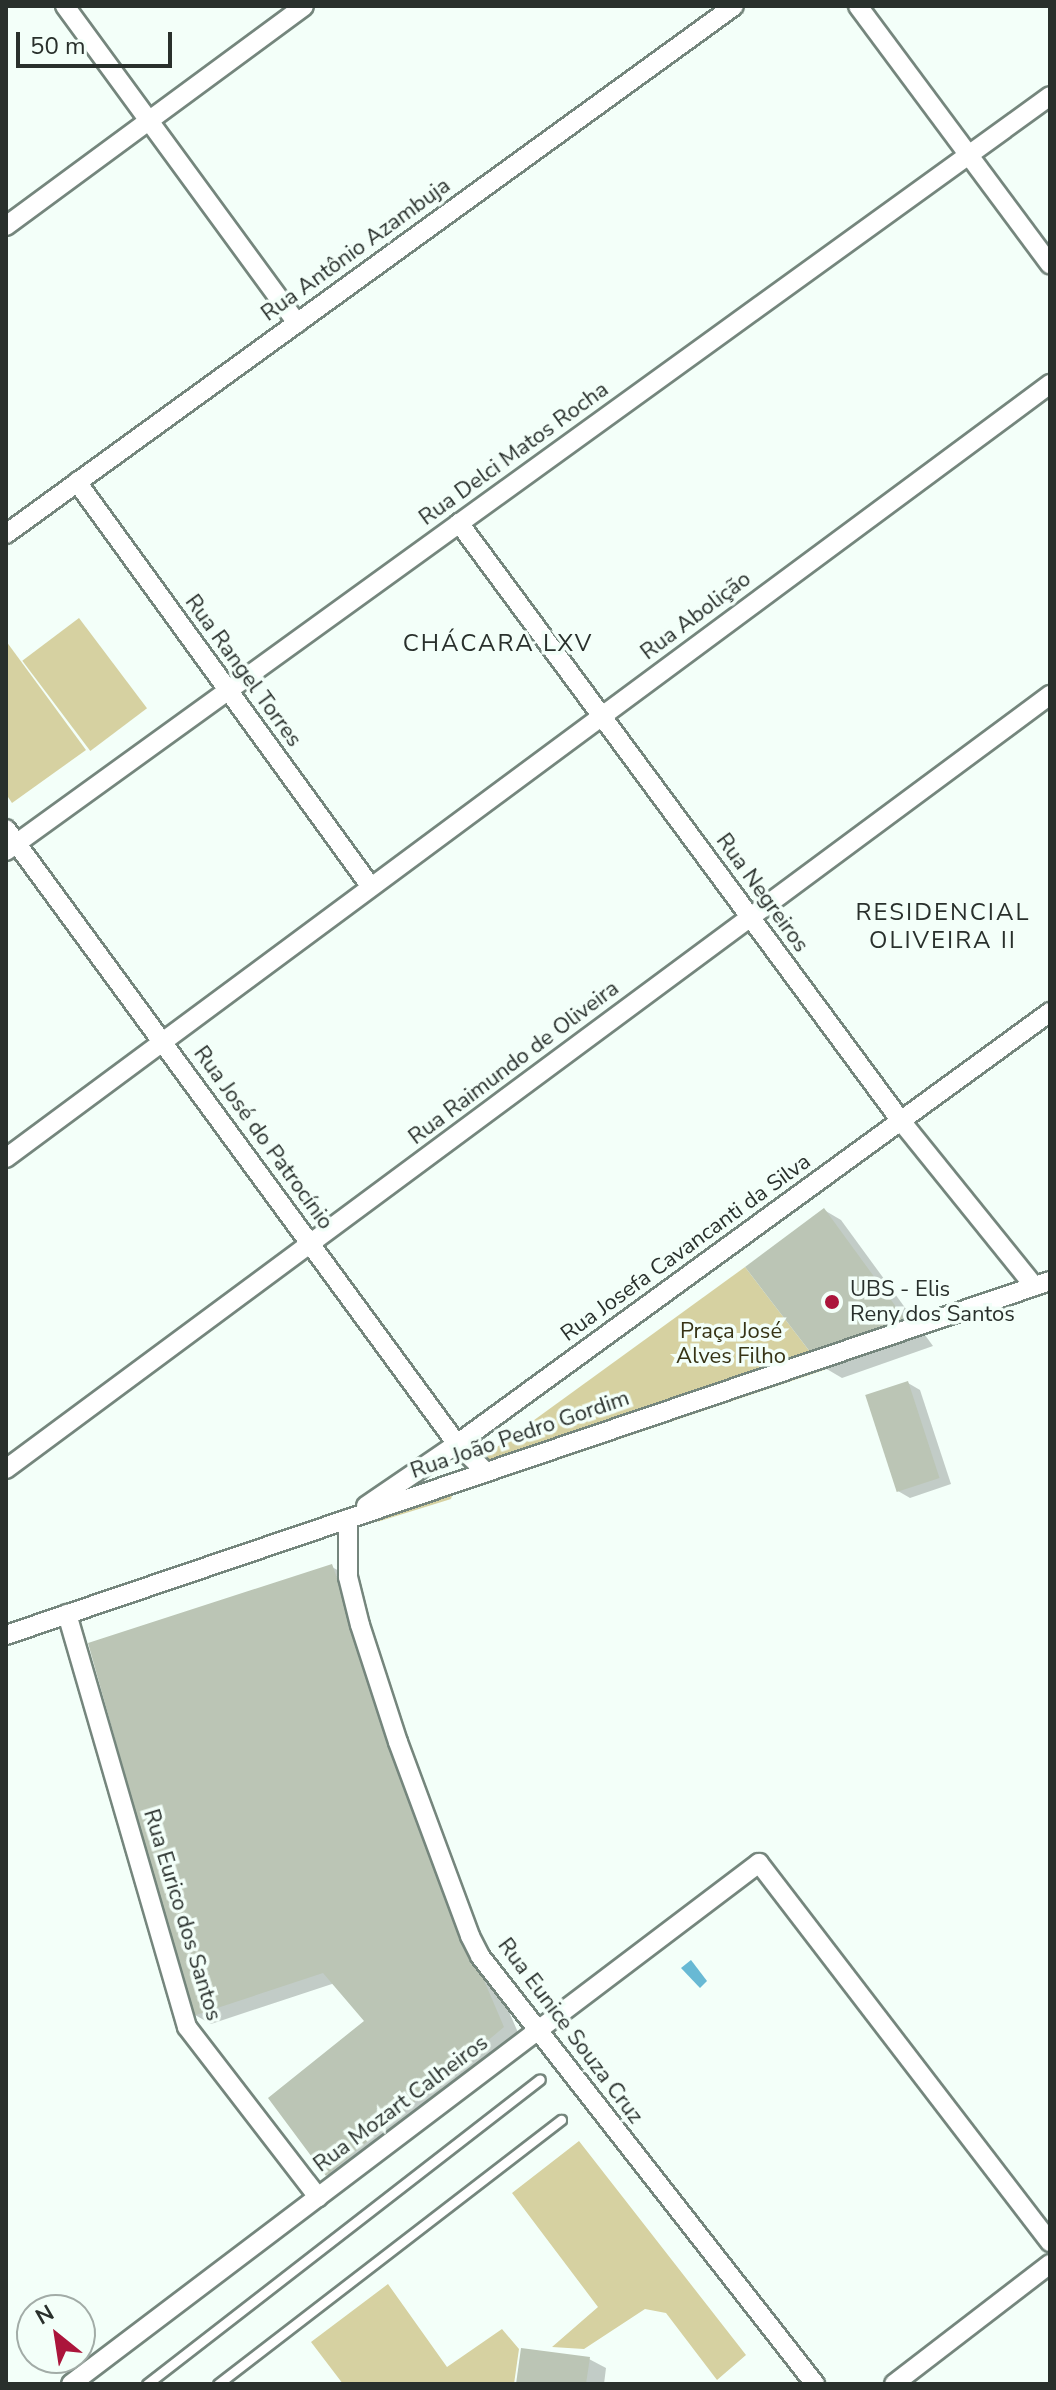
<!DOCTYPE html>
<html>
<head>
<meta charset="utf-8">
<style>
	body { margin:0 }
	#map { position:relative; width:1056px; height:2390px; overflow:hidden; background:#f3fff9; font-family:"Nunito Sans",sans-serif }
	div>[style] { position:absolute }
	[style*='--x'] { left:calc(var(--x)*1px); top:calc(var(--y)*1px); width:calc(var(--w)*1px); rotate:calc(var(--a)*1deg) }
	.green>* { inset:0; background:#d6d1a1; transform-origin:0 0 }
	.water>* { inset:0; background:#68b9d4 }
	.shadow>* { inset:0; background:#0003 }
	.building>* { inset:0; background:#bbc5b5; transform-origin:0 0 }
	.roads { filter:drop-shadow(2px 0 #75867d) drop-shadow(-2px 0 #75867d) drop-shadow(0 2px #75867d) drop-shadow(0 -2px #75867d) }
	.service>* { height:9px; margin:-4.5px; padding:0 4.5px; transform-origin:4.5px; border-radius:4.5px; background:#fff }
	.minor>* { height:18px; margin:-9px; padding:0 9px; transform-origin:9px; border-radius:9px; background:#fff }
	.dots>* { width:22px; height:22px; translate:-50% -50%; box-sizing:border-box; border:4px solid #f3fff9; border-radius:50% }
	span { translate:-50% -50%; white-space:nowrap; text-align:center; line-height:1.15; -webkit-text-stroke:7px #f3fff9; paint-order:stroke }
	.street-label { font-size:22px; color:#29302c }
	.poi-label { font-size:22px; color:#29302c }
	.left { translate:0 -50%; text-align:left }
	.park-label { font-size:22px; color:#363315 }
	.neighbourhood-label { font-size:24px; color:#29302c; letter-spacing:2px }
	.frame { position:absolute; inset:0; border:8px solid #29302c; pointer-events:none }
	.north { position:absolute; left:16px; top:2294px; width:80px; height:80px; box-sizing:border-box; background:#f3fff9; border:2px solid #a2aca7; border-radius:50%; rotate:330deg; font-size:22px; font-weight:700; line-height:32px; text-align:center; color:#29302c }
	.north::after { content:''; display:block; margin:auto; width:28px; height:36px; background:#ab153b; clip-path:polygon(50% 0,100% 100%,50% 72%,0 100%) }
	.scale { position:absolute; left:16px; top:32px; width:156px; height:36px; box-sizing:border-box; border:4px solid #29302c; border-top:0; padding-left:10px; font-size:24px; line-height:28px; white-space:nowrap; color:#29302c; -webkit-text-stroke:6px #f3fff9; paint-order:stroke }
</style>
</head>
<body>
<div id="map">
	<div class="green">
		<i style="left:79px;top:618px;width:113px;height:71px;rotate:53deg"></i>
		<i style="clip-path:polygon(6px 641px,86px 750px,12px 803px,6px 794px)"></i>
		<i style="clip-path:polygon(745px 1267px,824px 1370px,501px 1479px,486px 1455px)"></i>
		<i style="clip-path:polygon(441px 1478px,455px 1486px,451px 1499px,377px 1522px,430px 1481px)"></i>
		<i style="clip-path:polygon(579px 2141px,746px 2355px,717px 2380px,666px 2313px,645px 2309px,584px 2349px,552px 2347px,598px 2307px,512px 2193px)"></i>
		<i style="clip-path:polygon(388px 2284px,447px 2367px,502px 2329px,519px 2349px,514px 2384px,343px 2384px,311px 2342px)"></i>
	</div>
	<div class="water">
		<i style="clip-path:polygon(691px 1960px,707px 1981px,700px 1988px,681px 1968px)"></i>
	</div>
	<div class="shadow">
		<i style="clip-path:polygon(824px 1210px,841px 1220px,933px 1346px,842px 1378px,825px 1368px)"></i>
		<i style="clip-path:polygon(908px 1383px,920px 1390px,951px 1484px,910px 1498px,898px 1491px)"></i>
		<i style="clip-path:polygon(332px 1567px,348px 1576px,481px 1948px,520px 2037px,344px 2184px,327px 2174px,367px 2022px,335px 1983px,211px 2024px,195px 2015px)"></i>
		<i style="clip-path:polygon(589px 2359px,606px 2368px,604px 2384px,518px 2384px)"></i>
	</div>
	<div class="building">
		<i style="clip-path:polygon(824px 1208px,918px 1337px,824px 1370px,745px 1267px)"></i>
		<i style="left:908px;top:1381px;width:102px;height:45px;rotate:72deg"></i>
		<i style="clip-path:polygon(332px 1564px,465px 1936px,504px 2027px,326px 2176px,268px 2098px,364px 2021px,323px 1973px,193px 2016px,88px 1643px)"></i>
		<i style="clip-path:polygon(521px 2348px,590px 2357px,586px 2384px,516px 2384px)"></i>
	</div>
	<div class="roads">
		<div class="service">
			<i style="--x:147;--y:2384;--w:497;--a:-37.8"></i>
			<i style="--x:218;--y:2384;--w:433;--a:-37.6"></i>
		</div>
		<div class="minor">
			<i style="--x:65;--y:6;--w:393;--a:53.8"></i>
			<i style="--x:858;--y:6;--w:322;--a:53.4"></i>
			<i style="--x:6;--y:226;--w:370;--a:-36.4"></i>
			<i style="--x:77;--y:482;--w:500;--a:54.02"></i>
			<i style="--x:459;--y:523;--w:744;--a:53.53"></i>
			<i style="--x:901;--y:1121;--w:212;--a:51.1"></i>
			<i style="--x:6;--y:534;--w:899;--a:-35.95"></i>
			<i style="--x:6;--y:829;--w:763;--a:53.75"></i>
			<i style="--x:457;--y:1444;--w:40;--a:44"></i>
			<i style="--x:6;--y:851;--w:1288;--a:-35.87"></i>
			<i style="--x:6;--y:1158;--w:1300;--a:-36.55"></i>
			<i style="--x:6;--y:1469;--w:1300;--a:-36.55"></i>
			<i style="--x:366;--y:1506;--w:110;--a:-34.3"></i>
			<i style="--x:457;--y:1444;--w:734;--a:-36.07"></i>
			<i style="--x:348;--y:1519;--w:58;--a:90"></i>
			<i style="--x:348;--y:1577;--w:49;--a:76"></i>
			<i style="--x:360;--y:1625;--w:123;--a:72"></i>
			<i style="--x:398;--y:1742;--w:207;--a:69.6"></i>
			<i style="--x:470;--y:1936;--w:22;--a:63"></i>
			<i style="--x:480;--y:1956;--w:544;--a:51.95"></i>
			<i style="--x:67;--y:1614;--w:430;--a:73.8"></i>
			<i style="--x:187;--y:2027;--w:215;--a:52.4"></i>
			<i style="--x:6;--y:1635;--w:1102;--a:-18.73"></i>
			<i style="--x:71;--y:2384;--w:863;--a:-37.14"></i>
			<i style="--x:759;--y:1863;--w:478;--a:52.5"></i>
			<i style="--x:894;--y:2384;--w:197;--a:-37.6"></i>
		</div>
	</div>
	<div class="dots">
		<i style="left:832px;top:1302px;background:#ab153b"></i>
	</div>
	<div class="street-label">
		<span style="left:356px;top:250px;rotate:-36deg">Rua Antônio Azambuja</span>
		<span style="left:514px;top:454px;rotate:-36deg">Rua Delci Matos Rocha</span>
		<span style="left:696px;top:616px;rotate:-37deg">Rua Abolição</span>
		<span style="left:243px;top:671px;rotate:54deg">Rua Rangel Torres</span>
		<span style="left:762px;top:893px;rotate:54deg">Rua Negreiros</span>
		<span style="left:514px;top:1063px;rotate:-37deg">Rua Raimundo de Oliveira</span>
		<span style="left:263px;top:1138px;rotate:54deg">Rua José do Patrocínio</span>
		<span style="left:686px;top:1248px;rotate:-36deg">Rua Josefa Cavancanti da Silva</span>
		<span style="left:520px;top:1435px;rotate:-19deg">Rua João Pedro Gordim</span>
		<span style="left:182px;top:1915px;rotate:73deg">Rua Eurico dos Santos</span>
		<span style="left:570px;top:2031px;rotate:53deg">Rua Eunice Souza Cruz</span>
		<span style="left:401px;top:2104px;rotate:-37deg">Rua Mozart Calheiros</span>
	</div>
	<div class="poi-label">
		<span class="left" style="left:850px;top:1302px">UBS - Elis<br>Reny dos Santos</span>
	</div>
	<div class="park-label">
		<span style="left:731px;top:1344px">Praça José<br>Alves Filho</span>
	</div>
	<div class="neighbourhood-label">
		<span style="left:498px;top:644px">CHÁCARA LXV</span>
		<span style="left:943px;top:927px">RESIDENCIAL<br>OLIVEIRA II</span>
	</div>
	<div class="frame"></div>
	<div class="north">N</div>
	<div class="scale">50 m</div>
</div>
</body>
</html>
